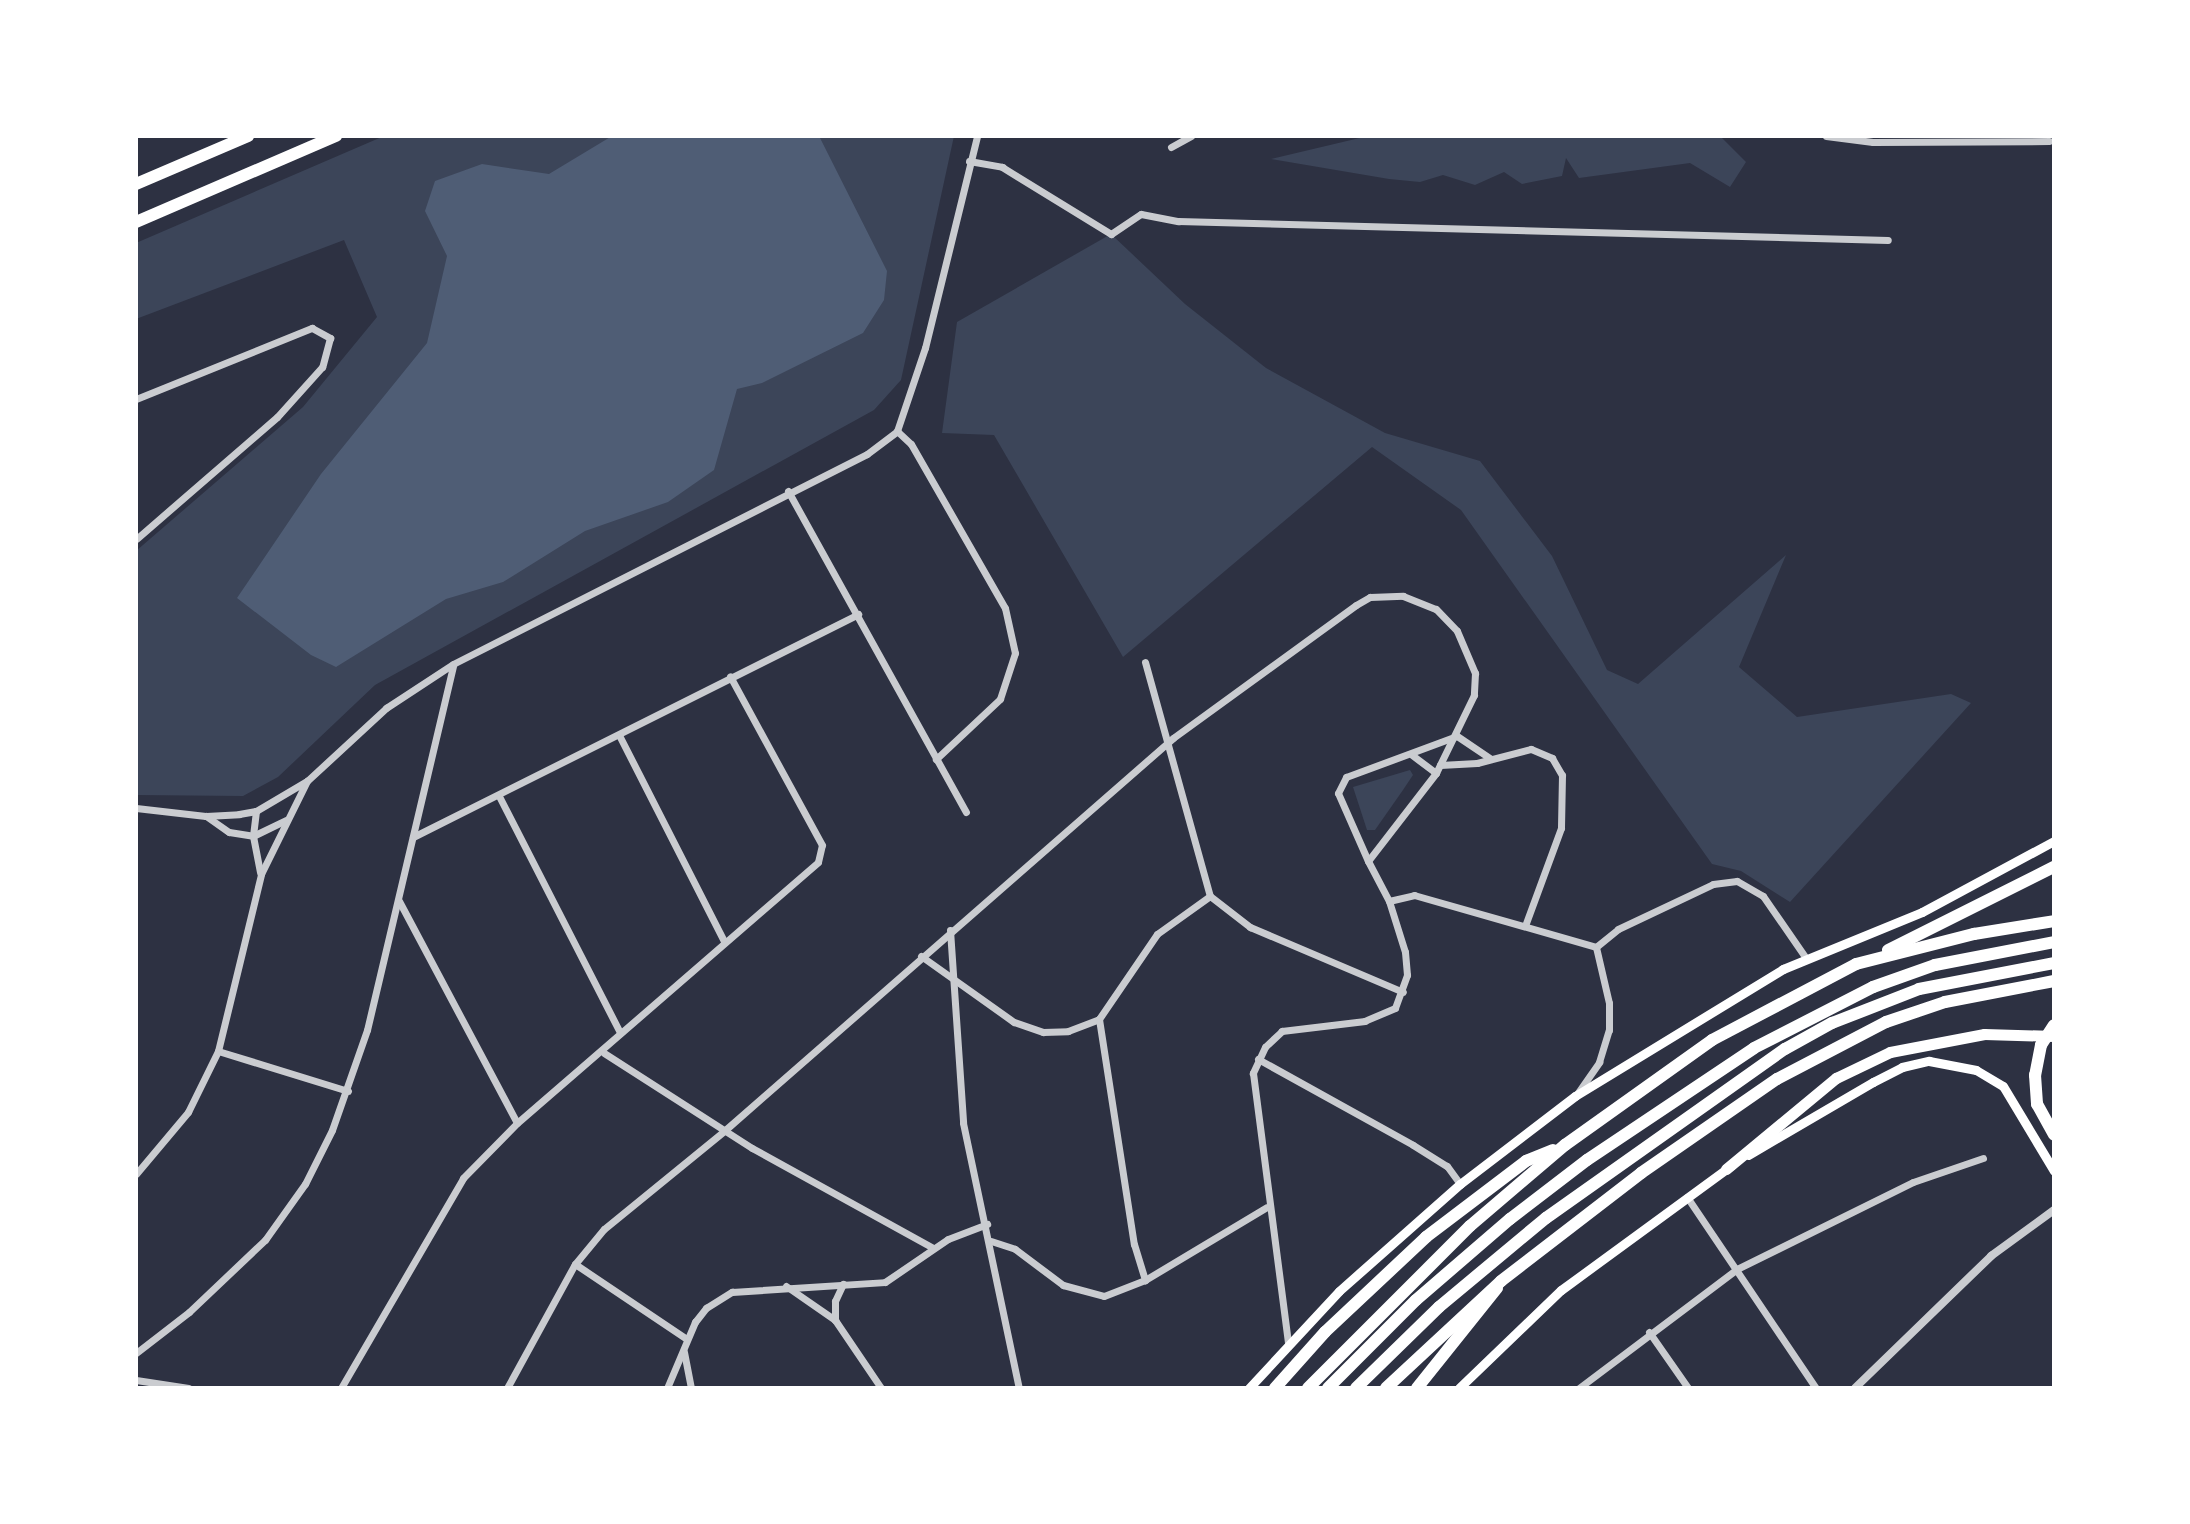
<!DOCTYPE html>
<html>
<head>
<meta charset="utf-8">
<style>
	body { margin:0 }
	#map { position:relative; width:2190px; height:1524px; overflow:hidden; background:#2d3142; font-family:"PT Serif",serif }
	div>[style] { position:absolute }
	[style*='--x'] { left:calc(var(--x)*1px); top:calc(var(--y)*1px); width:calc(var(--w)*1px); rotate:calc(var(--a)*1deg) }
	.green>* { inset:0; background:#3c4559 }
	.water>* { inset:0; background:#4f5d75 }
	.minor>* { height:7px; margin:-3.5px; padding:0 3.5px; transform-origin:3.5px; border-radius:3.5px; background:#caccd0 }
	.tertiary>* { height:8px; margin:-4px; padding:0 4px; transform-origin:4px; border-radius:4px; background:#caccd0 }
	.secondary>* { height:9px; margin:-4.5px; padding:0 4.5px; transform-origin:4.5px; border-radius:4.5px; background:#fff }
	.trunk>* { height:11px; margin:-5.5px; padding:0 5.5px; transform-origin:5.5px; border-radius:5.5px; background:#fff }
	.motorway>* { height:12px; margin:-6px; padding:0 6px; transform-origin:6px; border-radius:6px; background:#fff }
	span { translate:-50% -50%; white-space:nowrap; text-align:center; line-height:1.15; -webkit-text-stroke:6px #fff; paint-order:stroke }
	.frame { position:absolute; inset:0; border:138px solid #fff; pointer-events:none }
</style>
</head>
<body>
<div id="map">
	<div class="green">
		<i style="clip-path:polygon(384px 136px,954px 136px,901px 380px,874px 410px,375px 685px,278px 777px,243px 796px,136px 795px,136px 551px,303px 407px,377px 317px,344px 240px,136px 319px,136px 243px)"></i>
		<i style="clip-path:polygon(1368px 136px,1720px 136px,1746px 162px,1730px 187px,1690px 163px,1579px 178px,1566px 158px,1562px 176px,1522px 184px,1504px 172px,1475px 185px,1443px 175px,1420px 182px,1389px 179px,1271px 159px)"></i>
		<i style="clip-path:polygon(1111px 234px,1185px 304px,1266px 368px,1385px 433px,1480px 461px,1552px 556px,1607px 670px,1638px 684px,1786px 555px,1739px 667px,1797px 717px,1951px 694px,1971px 703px,1790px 902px,1741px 871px,1712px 864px,1461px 510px,1372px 447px,1123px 657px,994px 435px,942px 433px,957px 322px)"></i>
		<i style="clip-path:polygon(1410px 770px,1413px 775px,1403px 790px,1375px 830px,1367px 830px,1353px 787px)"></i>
	</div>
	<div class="water">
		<i style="clip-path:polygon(612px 136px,819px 136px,887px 271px,884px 300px,863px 333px,762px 383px,737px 389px,714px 470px,668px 502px,585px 531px,503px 582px,446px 599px,336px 667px,311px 655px,237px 598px,321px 474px,427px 343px,447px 256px,425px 211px,435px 181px,482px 164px,549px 174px)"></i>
	</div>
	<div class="minor">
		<i style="--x:1826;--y:136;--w:47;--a:7.3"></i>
		<i style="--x:1873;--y:142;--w:176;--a:-0.3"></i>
		<i style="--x:1171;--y:147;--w:23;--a:-29"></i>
		<i style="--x:969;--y:161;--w:34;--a:10"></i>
		<i style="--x:1002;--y:167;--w:128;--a:31.6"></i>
		<i style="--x:1111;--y:234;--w:36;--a:-34"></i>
		<i style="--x:1141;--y:214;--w:38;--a:11"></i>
		<i style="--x:1178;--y:221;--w:710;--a:1.53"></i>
		<i style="--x:136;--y:399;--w:190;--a:-22"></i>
		<i style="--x:312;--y:328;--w:21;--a:29"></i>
		<i style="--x:330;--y:338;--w:30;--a:105"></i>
		<i style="--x:322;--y:367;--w:67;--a:132"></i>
		<i style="--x:277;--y:417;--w:186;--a:139.1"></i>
		<i style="--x:897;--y:431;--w:19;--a:43"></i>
		<i style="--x:911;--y:444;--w:189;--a:60.2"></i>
		<i style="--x:1005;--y:608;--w:46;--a:77.5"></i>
		<i style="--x:1015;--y:653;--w:48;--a:108.1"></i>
		<i style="--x:1000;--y:699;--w:88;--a:136.8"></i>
		<i style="--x:788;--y:491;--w:367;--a:61"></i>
		<i style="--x:1145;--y:662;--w:243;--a:74.5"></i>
		<i style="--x:1210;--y:896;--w:51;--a:37.8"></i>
		<i style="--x:1250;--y:927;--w:166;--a:23"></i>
		<i style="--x:620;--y:737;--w:229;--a:63"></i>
		<i style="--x:1412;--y:755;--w:30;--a:37"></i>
		<i style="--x:1440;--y:765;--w:37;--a:-3"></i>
		<i style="--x:1477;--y:763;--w:56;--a:-14.5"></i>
		<i style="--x:1531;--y:749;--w:23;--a:23"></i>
		<i style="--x:1552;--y:758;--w:20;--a:60"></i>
		<i style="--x:1562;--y:775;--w:53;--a:91.1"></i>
		<i style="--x:1561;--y:828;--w:104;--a:110.2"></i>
		<i style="--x:500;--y:798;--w:264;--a:62.9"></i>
		<i style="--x:136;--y:808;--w:70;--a:6.5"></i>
		<i style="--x:206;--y:816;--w:33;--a:-3"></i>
		<i style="--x:239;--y:814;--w:17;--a:-10"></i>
		<i style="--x:256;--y:811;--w:57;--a:-30.6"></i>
		<i style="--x:256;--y:811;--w:25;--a:97"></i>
		<i style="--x:253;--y:836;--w:37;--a:79"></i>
		<i style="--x:206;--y:816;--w:28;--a:35"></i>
		<i style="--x:229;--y:832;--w:24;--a:9"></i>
		<i style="--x:253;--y:836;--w:37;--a:-26"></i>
		<i style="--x:413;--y:837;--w:498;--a:-26.6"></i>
		<i style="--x:1368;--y:861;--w:74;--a:-113.8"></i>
		<i style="--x:1338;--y:793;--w:18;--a:-63"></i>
		<i style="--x:1346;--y:777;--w:118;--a:-20.3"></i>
		<i style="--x:1457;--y:736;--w:40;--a:34"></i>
		<i style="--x:399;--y:901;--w:251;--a:62"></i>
		<i style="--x:1389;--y:901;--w:26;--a:-13"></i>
		<i style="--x:1414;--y:895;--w:189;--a:15.9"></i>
		<i style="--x:950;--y:930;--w:193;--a:86.1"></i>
		<i style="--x:963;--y:1123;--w:271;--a:78.1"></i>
		<i style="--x:921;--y:956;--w:114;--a:35.4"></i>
		<i style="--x:1014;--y:1022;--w:31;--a:19"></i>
		<i style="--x:1043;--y:1032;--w:25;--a:-2"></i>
		<i style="--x:1068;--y:1031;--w:33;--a:-21"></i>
		<i style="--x:1099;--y:1019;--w:103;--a:-55.7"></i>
		<i style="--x:1157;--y:934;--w:65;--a:-35.6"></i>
		<i style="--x:1099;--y:1019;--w:228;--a:81.2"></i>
		<i style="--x:1134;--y:1244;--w:38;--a:73"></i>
		<i style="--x:218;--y:1051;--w:136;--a:17.1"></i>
		<i style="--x:604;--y:1053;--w:176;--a:32.7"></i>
		<i style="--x:752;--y:1148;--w:207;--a:28.9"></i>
		<i style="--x:1258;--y:1059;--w:177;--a:29"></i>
		<i style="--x:1413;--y:1145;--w:40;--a:32"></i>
		<i style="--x:1447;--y:1166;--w:22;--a:54"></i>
		<i style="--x:1577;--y:1094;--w:39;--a:-55"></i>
		<i style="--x:1599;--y:1062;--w:34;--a:-73"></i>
		<i style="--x:1609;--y:1030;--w:27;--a:-90"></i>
		<i style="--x:1609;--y:1003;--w:57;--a:-103.1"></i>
		<i style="--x:1596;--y:947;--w:28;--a:-39"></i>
		<i style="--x:1618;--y:929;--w:105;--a:-25.3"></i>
		<i style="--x:1713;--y:884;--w:24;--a:-7"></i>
		<i style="--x:1737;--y:881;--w:30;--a:30"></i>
		<i style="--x:1763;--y:896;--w:75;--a:55.3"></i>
		<i style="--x:136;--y:1174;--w:81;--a:-50"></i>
		<i style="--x:188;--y:1112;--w:68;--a:-63.8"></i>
		<i style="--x:218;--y:1051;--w:182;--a:-76.3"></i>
		<i style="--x:261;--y:874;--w:104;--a:-63.7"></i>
		<i style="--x:307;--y:781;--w:108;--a:-42.7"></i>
		<i style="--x:386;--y:708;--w:80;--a:-33.3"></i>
		<i style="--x:453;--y:664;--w:464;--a:-26.9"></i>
		<i style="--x:867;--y:454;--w:38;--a:-37"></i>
		<i style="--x:897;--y:431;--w:88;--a:-71.4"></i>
		<i style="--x:925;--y:348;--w:218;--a:-76.2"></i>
		<i style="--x:1687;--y:1197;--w:230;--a:56"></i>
		<i style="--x:991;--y:1241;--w:25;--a:18"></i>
		<i style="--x:1015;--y:1249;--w:60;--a:36.9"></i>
		<i style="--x:1063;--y:1285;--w:42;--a:15"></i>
		<i style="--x:1104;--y:1296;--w:44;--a:-21.3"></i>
		<i style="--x:1145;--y:1280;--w:142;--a:-30.9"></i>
		<i style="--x:575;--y:1264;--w:133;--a:33.9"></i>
		<i style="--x:786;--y:1286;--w:60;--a:34.8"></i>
		<i style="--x:835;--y:1320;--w:82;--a:55.9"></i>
		<i style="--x:835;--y:1320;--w:19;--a:-90"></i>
		<i style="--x:835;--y:1301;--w:19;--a:-65"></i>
		<i style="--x:1649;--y:1332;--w:68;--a:55.1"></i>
		<i style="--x:684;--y:1352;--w:37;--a:79"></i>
		<i style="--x:136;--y:1353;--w:67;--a:-37.7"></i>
		<i style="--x:189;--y:1312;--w:105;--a:-43.5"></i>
		<i style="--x:265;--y:1240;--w:69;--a:-54.5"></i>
		<i style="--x:305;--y:1184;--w:60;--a:-63.4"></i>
		<i style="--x:332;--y:1130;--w:106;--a:-70.7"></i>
		<i style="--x:367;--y:1030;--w:375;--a:-76.7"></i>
		<i style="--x:136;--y:1380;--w:53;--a:8.7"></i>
		<i style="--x:341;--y:1388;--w:243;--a:-59.8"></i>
		<i style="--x:463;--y:1178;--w:77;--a:-45.5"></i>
		<i style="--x:517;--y:1123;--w:398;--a:-40.9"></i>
		<i style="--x:818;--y:862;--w:17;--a:-77"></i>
		<i style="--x:822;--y:845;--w:192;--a:-118.6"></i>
		<i style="--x:507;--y:1388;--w:141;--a:-61.3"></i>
		<i style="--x:575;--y:1264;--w:45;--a:-50.4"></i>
		<i style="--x:604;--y:1229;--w:155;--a:-39.2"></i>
		<i style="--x:724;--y:1131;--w:597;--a:-41.19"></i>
		<i style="--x:1173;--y:738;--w:226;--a:-36"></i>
		<i style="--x:1356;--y:605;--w:16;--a:-30"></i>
		<i style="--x:1370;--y:597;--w:33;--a:-2"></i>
		<i style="--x:1403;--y:596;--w:35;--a:22"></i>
		<i style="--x:1436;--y:609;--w:30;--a:46"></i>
		<i style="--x:1457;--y:631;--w:46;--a:66.8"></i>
		<i style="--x:1475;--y:673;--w:22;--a:93"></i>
		<i style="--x:1474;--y:695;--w:87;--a:116"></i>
		<i style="--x:1436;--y:773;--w:111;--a:127.7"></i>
		<i style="--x:1368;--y:861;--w:45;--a:62.3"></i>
		<i style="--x:1389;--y:901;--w:53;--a:72.6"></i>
		<i style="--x:1405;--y:952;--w:23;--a:85"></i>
		<i style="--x:1407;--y:975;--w:35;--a:110"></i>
		<i style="--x:1395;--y:1008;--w:33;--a:157"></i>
		<i style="--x:1365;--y:1021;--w:84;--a:173.1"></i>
		<i style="--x:1282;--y:1031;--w:23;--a:137"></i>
		<i style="--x:1265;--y:1047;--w:29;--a:115"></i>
		<i style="--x:1253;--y:1073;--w:272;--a:82.6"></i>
		<i style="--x:667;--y:1388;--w:72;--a:-67"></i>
		<i style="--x:695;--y:1322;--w:18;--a:-52"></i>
		<i style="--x:706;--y:1308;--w:31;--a:-32"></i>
		<i style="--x:732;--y:1292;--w:153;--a:-3.7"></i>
		<i style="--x:885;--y:1282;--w:76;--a:-34.3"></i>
		<i style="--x:948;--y:1239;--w:42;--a:-21"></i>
		<i style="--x:1579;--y:1388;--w:198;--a:-37"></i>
		<i style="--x:1737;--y:1269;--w:196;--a:-26.3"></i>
		<i style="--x:1913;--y:1182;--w:74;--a:-18.9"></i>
	</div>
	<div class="tertiary">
		<i style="--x:1855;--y:1388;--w:190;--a:-44.1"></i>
		<i style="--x:1991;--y:1256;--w:78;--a:-36.1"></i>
	</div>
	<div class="secondary">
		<i style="--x:1748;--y:1155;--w:145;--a:-30.3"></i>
		<i style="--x:1873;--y:1082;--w:33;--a:-27"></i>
		<i style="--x:1902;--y:1067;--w:28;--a:-13"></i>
		<i style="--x:1929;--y:1061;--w:48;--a:10.8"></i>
		<i style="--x:1976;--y:1070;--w:31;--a:31"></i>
		<i style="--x:2003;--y:1086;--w:99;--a:59"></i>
		<i style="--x:1249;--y:1388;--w:132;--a:-47.1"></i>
		<i style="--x:1339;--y:1291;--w:162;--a:-41.5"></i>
		<i style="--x:1460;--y:1184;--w:145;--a:-37.4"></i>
		<i style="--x:1575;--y:1096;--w:244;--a:-31.4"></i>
		<i style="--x:1783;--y:969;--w:150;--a:-22.3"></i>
		<i style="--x:1922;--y:912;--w:150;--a:-28.3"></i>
		<i style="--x:1459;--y:1388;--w:141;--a:-43.9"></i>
		<i style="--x:1561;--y:1290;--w:212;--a:-36.2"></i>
	</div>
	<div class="trunk">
		<i style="--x:1726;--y:1169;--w:143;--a:-39.6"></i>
		<i style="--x:1836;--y:1078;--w:60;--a:-25.7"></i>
		<i style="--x:1890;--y:1052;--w:96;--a:-10.8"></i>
		<i style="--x:1984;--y:1034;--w:70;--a:1.6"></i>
	</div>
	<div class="motorway">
		<i style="--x:136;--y:184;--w:122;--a:-23.2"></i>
		<i style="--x:136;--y:222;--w:218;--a:-23.3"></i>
		<i style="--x:1888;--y:950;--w:186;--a:-26.6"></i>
		<i style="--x:2054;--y:1025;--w:24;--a:123"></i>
		<i style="--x:2041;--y:1045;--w:31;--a:101"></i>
		<i style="--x:2035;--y:1075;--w:29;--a:86"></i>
		<i style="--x:2037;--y:1104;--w:35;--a:61"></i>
		<i style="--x:1275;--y:1388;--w:75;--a:-48.2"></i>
		<i style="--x:1325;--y:1332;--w:139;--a:-43.2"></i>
		<i style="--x:1426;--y:1237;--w:126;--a:-37.2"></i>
		<i style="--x:1526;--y:1161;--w:29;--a:-22"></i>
		<i style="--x:1308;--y:1388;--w:229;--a:-45"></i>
		<i style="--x:1470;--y:1226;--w:125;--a:-40.5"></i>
		<i style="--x:1565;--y:1145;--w:181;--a:-35.5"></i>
		<i style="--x:1712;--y:1040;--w:163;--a:-27.8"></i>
		<i style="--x:1856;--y:964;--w:122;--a:-14.3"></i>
		<i style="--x:1974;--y:934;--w:81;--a:-9.2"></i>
		<i style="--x:1328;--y:1388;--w:124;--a:-45"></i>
		<i style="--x:1416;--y:1300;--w:124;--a:-40.8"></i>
		<i style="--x:1510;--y:1219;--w:97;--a:-37.5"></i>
		<i style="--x:1587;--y:1160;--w:201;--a:-33.8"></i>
		<i style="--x:1754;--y:1048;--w:134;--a:-27.1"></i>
		<i style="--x:1873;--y:987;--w:66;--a:-19.5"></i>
		<i style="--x:1935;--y:965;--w:121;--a:-10.9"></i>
		<i style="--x:1356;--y:1388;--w:116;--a:-44.3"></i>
		<i style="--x:1439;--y:1307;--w:139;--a:-39.8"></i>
		<i style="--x:1546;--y:1218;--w:293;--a:-35.3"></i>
		<i style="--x:1785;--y:1049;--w:54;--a:-29"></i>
		<i style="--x:1832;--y:1023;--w:93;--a:-21.3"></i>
		<i style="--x:1919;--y:989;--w:137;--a:-10.9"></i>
		<i style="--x:1386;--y:1388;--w:157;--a:-42.9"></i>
		<i style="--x:1501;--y:1281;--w:177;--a:-37.6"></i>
		<i style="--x:1641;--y:1173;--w:165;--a:-34.7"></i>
		<i style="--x:1777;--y:1079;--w:123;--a:-27.6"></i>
		<i style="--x:1886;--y:1022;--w:62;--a:-18.7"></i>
		<i style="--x:1945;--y:1002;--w:111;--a:-10.9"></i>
		<i style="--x:1417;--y:1388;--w:128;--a:-51.3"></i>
	</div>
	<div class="frame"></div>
</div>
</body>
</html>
